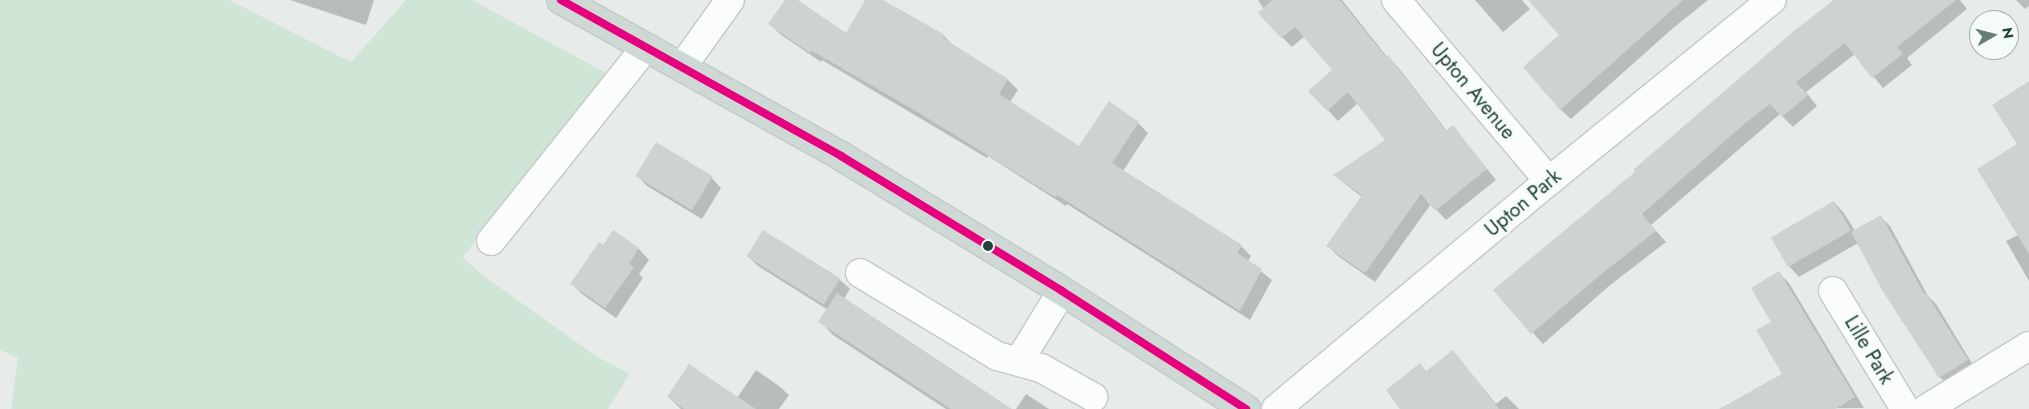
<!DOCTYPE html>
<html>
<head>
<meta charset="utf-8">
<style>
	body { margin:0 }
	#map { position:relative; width:2029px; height:409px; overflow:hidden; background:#e7ecea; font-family:Jost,sans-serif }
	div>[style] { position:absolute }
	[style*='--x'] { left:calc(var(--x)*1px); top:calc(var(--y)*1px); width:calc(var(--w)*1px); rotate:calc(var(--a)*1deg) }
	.green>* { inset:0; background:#cfe6d6 }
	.shadow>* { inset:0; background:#0003 }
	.building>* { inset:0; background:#ced3d1; transform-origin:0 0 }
	.roads { filter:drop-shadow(1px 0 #c4c9c7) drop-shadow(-1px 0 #c4c9c7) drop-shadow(0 1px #c4c9c7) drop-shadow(0 -1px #c4c9c7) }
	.minor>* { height:28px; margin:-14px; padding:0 14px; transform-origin:14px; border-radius:14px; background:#fbfcfc }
	.primary>* { height:28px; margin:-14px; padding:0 14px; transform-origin:14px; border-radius:14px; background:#ced8d5 }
	.bus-1>* { height:8px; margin:-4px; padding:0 4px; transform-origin:4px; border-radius:4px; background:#e5007d }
	.dots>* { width:14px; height:14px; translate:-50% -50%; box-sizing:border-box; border:2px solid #f5fbf8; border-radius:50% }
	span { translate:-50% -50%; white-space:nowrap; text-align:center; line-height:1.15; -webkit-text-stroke:5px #f5fbf8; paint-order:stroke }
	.street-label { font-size:20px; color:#22423a }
	.north { position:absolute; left:1969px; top:10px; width:50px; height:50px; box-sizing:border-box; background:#f5fbf8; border:1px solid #a1b1ac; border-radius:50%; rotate:82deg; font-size:14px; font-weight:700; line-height:20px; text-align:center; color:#22423a }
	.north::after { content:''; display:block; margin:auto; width:18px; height:22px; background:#677e78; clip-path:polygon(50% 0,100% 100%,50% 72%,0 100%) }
</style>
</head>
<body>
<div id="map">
	<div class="green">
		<i style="clip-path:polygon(0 0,229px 0,351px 62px,406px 0,472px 0,606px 73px,463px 257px,481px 274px,596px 356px,630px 374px,608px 409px,11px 409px,18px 358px,0 350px)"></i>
	</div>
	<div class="shadow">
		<i style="clip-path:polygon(290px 0,374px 0,366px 25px)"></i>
		<i style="clip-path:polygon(786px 0,796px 0,847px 35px,867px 0,880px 0,944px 36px,954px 46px,1008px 80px,1018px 90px,1010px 102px,1080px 147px,1138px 123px,1148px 133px,1123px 171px,1241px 246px,1251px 256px,1248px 261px,1272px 280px,1250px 320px,1067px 204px,1066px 206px,988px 156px,987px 158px,822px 60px,821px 62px,780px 34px,770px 24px)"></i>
		<i style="clip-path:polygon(1258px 0,1342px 0,1388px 58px,1398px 67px,1447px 131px,1453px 127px,1496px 180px,1446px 220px,1431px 204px,1375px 282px,1338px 256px,1328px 246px,1362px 197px,1335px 176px,1387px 141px,1358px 103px,1338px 121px,1310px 91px,1333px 70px,1305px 36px,1292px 47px,1282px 37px)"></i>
		<i style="clip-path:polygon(1475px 0,1522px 0,1530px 9px,1503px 32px)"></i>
		<i style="clip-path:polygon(1592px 0,1708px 0,1672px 29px,1571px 119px,1560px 109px,1561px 35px)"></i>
		<i style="clip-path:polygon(1834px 0,1960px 0,1967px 9px,1907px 58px,1912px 65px,1883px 88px,1855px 54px,1806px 92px,1817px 106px,1793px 127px,1780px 114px,1651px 225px,1666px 242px,1609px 286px,1543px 344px,1495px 290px,1636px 172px)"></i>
		<i style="clip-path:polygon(2016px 0,2029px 0,2029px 6px,2025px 9px)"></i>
		<i style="clip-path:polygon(637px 175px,711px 177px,721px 188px,702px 219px,647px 186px)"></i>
		<i style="clip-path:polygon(2029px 190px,2029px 281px,2006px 241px,2018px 235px)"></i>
		<i style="clip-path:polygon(1834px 202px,1844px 213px,1855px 231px,1881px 217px,1890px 226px,1928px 296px,1936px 304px,1976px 370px,1949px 387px,1940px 377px,1858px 243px,1799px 277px,1789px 266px)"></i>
		<i style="clip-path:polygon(614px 232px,639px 249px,649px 260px,639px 274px,643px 278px,616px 318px,582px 294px,572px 284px)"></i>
		<i style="clip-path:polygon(748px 256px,839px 279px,850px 289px,844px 299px,991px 409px,946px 409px,833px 335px,820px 321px,828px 310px,758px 266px)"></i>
		<i style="clip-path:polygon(1779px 273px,1789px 283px,1864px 408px,1721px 409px,1784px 374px,1773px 322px)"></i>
		<i style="clip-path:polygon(1453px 351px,1496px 404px,1506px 396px,1519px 409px,1402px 409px,1420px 365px,1427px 372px)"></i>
		<i style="clip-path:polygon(756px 370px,779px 386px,789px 395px,779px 409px,681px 409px,668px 397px,737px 398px)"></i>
		<i style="clip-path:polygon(1026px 394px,1049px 409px,1016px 409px)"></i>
	</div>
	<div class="building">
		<i style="clip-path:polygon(785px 0,798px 0,846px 33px,865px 0,883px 0,945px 35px,943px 38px,1008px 79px,999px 94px,1079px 146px,1109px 101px,1139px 122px,1112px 163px,1242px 245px,1237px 253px,1262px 269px,1240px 311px,1057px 195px,1055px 197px,916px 111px,812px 51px,810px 53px,768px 24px)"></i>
		<i style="clip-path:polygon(1272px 0,1340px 0,1386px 57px,1388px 55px,1446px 131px,1453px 125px,1487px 169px,1435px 211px,1421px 194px,1365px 273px,1326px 246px,1362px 195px,1333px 175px,1385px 140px,1348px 92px,1327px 111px,1308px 91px,1332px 70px,1295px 27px,1281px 38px,1258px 13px)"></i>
		<i style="clip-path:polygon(1528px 0,1683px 0,1560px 110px,1523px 67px,1559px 35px)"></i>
		<i style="clip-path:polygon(1834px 0,1956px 0,1897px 47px,1903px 54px,1872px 78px,1845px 43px,1796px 82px,1808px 95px,1782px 117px,1770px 104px,1743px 125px,1642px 214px,1656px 231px,1599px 276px,1531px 334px,1493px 290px,1635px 172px,1633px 170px,1795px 30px)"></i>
		<i style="clip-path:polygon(2029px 81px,2029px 254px,1977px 169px,2017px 144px,1992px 105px)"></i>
		<i style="left:656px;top:142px;width:66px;height:40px;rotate:31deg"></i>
		<i style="left:1834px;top:201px;width:34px;height:73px;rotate:60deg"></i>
		<i style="clip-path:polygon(1881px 215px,1924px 294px,1926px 293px,1968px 360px,1939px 378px,1882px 290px,1851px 232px)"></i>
		<i style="clip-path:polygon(613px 230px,639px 248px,629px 264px,634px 267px,605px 308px,570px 284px,599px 242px,603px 245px)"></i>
		<i style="left:763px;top:230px;width:91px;height:31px;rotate:32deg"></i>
		<i style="clip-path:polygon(1779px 271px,1855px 397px,1835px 409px,1719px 409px,1782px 374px,1756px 330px,1771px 322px,1751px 288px)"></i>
		<i style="clip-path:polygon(837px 293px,1012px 409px,951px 409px,818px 322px)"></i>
		<i style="clip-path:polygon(1453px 350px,1499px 409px,1400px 409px,1386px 390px,1420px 363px,1426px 371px)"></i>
		<i style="clip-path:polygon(689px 364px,714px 381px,756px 409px,684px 409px,667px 397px)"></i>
	</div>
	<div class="roads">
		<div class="minor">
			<i style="--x:1396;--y:0;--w:237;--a:49.8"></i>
			<i style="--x:682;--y:67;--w:82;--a:-54.4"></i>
			<i style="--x:491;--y:241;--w:248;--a:-51.4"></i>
			<i style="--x:860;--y:273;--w:160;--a:31.2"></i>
			<i style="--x:997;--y:356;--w:46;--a:15.3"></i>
			<i style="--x:1041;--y:368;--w:60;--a:29.1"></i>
			<i style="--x:1833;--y:291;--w:138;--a:58.6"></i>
			<i style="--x:1019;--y:361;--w:82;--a:-58.4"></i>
			<i style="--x:1276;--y:409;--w:356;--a:-39.9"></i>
			<i style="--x:1549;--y:181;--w:287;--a:-39.1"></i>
			<i style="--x:1926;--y:409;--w:121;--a:-31.5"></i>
		</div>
		<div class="primary">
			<i style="--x:561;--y:0;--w:321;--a:29.1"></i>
			<i style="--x:841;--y:156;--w:259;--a:31.4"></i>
			<i style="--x:1062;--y:291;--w:219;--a:32.7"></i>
		</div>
	</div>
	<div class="bus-1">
		<i style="--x:561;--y:0;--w:321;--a:29.1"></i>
		<i style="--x:841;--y:156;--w:259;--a:31.4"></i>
		<i style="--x:1062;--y:291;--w:219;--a:32.7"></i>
	</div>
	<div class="dots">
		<i style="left:988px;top:246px;background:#22423a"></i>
	</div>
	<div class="street-label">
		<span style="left:1473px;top:91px;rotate:50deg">Upton Avenue</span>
		<span style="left:1523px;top:203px;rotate:-40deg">Upton Park</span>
		<span style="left:1869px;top:350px;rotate:59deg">Lille Park</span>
	</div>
	<div class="north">N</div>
</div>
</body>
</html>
